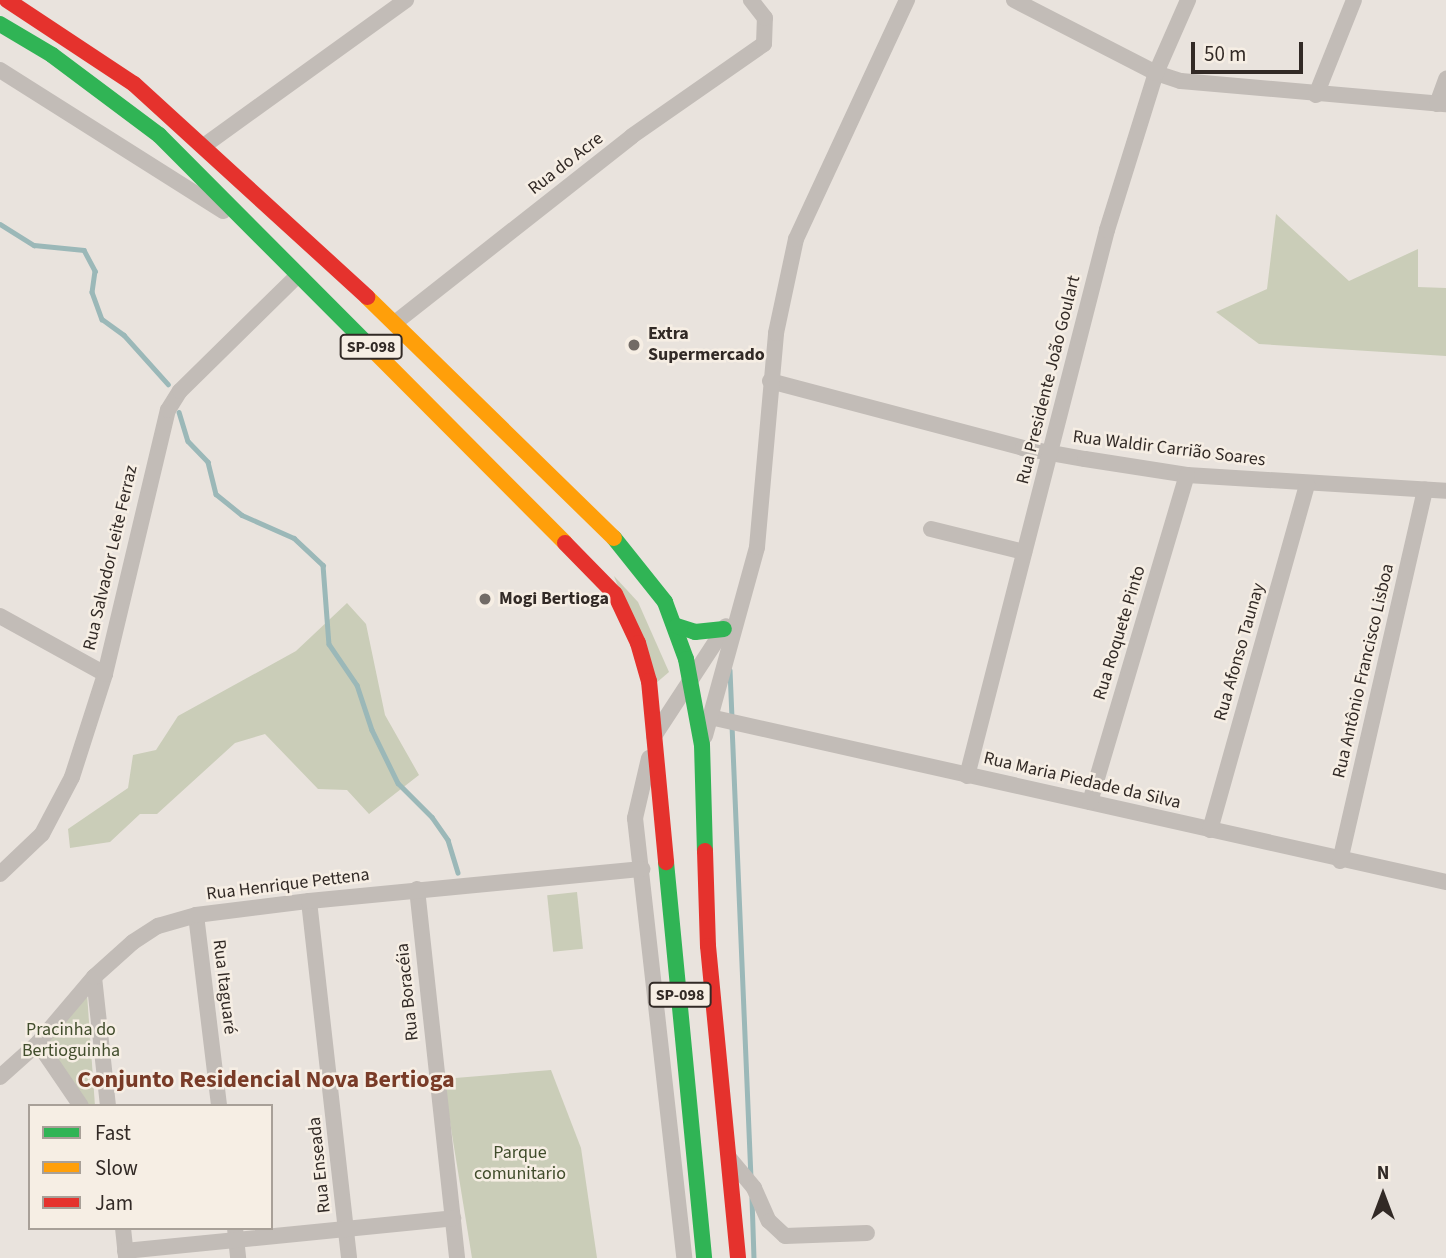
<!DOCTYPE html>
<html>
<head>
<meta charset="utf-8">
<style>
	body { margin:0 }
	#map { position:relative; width:1446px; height:1258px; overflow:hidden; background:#e9e3dd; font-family:"Source Sans 3",sans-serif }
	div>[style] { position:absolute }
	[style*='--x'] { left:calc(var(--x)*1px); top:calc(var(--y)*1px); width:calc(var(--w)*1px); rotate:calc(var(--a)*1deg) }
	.green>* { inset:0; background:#cacdb8; transform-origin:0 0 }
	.stream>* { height:4.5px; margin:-2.25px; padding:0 2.25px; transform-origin:2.25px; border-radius:2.25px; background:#9bb8b8 }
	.street>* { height:16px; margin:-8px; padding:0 8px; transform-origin:8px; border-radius:8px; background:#c2bcb7 }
	.fast>* { height:16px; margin:-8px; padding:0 8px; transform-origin:8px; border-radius:8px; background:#30b455 }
	.slow>* { height:16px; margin:-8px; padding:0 8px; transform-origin:8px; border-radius:8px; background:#ff9f0a }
	.jam>* { height:16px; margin:-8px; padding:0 8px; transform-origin:8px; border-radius:8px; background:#e5322d }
	.dots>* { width:19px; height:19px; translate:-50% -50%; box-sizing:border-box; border:4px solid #f6eee4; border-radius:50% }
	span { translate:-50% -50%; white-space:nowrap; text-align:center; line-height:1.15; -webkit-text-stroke:5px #f6eee4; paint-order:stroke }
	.shield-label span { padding:2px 5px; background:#f6eee4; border:2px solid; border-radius:5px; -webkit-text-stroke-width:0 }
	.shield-label { font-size:16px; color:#322a26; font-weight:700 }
	.street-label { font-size:18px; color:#322a26 }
	.poi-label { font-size:18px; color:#322a26; font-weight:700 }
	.left { translate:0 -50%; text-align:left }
	.park-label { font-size:18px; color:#414d2c }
	.district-label { font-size:24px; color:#793b27; font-weight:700 }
	.legend { position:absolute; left:28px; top:1104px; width:245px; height:126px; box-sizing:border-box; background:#f6eee4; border:2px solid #a8a098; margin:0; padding:9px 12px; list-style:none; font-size:21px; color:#322a26 }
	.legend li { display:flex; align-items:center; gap:14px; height:35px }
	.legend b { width:35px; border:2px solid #a8a098 }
	.north { position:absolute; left:1348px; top:1160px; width:70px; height:70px; -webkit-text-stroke:5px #f6eee4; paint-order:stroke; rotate:0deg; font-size:19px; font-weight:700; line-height:28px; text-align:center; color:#322a26 }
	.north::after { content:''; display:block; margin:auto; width:24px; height:32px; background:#322a26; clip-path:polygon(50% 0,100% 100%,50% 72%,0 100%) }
	.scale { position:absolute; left:1191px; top:42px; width:112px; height:32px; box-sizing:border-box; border:4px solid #322a26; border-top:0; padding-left:9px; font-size:21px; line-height:24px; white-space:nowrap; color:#322a26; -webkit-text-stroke:5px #f6eee4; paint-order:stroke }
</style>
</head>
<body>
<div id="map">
	<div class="green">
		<i style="clip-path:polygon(1276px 214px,1349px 281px,1418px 249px,1418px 287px,1446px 288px,1446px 356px,1259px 344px,1216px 312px,1267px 289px)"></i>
		<i style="clip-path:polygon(614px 576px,638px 602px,669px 672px,655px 684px)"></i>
		<i style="clip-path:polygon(347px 603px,366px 624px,385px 715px,419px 775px,369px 814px,347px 790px,318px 789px,265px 734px,235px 743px,157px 814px,140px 814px,110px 842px,70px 848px,68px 829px,128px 788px,133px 755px,156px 750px,178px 716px,296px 651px)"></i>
		<i style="left:577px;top:892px;width:57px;height:30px;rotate:84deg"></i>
		<i style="clip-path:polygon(87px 994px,95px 1106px,88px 1106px,45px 1040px)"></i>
		<i style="clip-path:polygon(551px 1070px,581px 1148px,597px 1258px,472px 1258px,443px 1079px)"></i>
	</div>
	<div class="stream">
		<i style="--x:0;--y:224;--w:40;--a:32"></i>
		<i style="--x:34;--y:245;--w:50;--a:5.7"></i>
		<i style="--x:84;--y:250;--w:24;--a:62"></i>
		<i style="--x:95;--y:271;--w:21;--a:98"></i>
		<i style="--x:92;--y:292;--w:29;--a:70"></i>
		<i style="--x:102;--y:319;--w:27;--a:36"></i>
		<i style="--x:124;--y:335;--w:66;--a:48.1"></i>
		<i style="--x:179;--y:412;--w:30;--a:73"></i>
		<i style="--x:188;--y:441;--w:29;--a:46"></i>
		<i style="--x:208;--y:462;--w:33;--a:76"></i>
		<i style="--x:216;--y:494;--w:33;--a:39"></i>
		<i style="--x:242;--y:515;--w:57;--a:23.9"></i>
		<i style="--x:294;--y:538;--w:40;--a:43"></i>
		<i style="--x:323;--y:565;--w:79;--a:85.7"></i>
		<i style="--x:329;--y:644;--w:50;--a:55.7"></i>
		<i style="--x:357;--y:685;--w:47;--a:71.6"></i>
		<i style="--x:372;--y:730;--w:59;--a:63.9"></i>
		<i style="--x:398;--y:783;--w:48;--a:45"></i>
		<i style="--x:432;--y:817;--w:28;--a:55"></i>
		<i style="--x:448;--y:840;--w:34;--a:73"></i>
		<i style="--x:730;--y:670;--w:47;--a:87.6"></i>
		<i style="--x:732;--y:725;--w:450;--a:87.6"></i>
		<i style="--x:752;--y:1198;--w:60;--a:88.1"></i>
	</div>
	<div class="street">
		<i style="--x:1014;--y:0;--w:160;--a:27.2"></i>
		<i style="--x:1156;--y:73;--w:26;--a:18"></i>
		<i style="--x:1181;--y:81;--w:266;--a:5"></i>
		<i style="--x:0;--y:70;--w:264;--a:32.3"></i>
		<i style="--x:1316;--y:95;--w:102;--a:-68.2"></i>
		<i style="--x:1437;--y:104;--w:27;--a:-70"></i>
		<i style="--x:205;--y:145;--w:248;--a:-35.8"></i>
		<i style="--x:396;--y:322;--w:300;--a:-38.2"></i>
		<i style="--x:632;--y:136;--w:161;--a:-34.9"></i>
		<i style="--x:764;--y:44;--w:26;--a:-88"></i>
		<i style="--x:765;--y:18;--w:23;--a:-128"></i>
		<i style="--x:770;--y:381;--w:262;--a:14.8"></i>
		<i style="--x:1023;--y:448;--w:63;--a:10.1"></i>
		<i style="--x:1085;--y:459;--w:103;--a:8.9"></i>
		<i style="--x:1187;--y:475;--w:259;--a:3.5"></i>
		<i style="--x:931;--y:529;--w:96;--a:13.9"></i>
		<i style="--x:0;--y:616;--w:120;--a:28.9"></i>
		<i style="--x:710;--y:717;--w:754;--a:12.64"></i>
		<i style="--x:654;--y:736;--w:131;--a:-56.8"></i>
		<i style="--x:705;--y:736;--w:196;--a:-74.6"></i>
		<i style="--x:757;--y:547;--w:215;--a:-84.9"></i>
		<i style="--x:776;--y:333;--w:96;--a:-78"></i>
		<i style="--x:796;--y:239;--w:264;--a:-65.1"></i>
		<i style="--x:649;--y:758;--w:62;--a:103.1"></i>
		<i style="--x:635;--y:818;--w:443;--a:83.6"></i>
		<i style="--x:967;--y:776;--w:564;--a:-75.62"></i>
		<i style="--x:1107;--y:230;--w:164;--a:-72.7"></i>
		<i style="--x:1156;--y:73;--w:80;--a:-66.3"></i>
		<i style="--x:1090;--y:802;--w:341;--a:-73.5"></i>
		<i style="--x:1210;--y:830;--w:359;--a:-74.3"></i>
		<i style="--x:1340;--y:861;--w:381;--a:-77.1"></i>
		<i style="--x:0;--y:874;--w:58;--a:-43.6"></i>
		<i style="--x:42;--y:834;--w:64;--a:-62.2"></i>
		<i style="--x:72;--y:777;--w:108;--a:-72.2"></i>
		<i style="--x:105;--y:674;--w:271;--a:-76.6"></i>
		<i style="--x:168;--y:410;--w:22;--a:-58"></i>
		<i style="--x:180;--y:391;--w:165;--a:-44.5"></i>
		<i style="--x:417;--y:889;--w:371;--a:83.8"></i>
		<i style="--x:309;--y:901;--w:359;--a:83.6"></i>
		<i style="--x:196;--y:915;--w:192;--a:83.1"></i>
		<i style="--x:94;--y:977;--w:130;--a:83.8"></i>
		<i style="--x:38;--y:1043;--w:76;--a:55.7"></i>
		<i style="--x:0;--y:1077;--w:51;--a:-41.8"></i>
		<i style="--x:38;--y:1043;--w:87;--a:-49.7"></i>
		<i style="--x:94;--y:977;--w:52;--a:-41.9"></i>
		<i style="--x:133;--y:942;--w:30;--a:-33"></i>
		<i style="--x:158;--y:926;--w:40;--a:-16"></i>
		<i style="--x:196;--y:915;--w:114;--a:-7.1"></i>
		<i style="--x:309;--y:901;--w:335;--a:-5.5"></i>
		<i style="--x:729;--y:1158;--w:39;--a:50"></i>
		<i style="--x:754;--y:1188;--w:36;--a:66"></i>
		<i style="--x:769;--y:1221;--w:22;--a:43"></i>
		<i style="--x:785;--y:1236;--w:82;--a:-2.1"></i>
		<i style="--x:123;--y:1228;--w:30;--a:84"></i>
		<i style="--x:235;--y:1228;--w:30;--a:84"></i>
		<i style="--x:125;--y:1251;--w:330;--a:-5.7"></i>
	</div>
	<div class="fast">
		<i style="--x:0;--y:24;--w:61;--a:30.8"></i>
		<i style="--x:52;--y:55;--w:134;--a:36.8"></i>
		<i style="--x:159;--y:135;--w:296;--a:45.1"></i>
		<i style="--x:614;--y:538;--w:82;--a:51.4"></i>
		<i style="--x:665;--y:602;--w:61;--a:69.8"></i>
		<i style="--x:686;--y:659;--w:87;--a:79.5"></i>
		<i style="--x:702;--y:745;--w:106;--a:88.4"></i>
		<i style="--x:677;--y:626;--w:19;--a:18"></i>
		<i style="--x:695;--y:632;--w:29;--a:-6"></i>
		<i style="--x:666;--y:862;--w:398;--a:84.5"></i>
	</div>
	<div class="slow">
		<i style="--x:367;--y:297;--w:345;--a:44.3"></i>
		<i style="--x:368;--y:345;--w:279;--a:45.1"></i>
	</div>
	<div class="jam">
		<i style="--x:7;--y:0;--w:152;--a:33.5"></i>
		<i style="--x:134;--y:84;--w:316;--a:42.4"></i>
		<i style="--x:565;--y:543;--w:71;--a:45.6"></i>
		<i style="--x:615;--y:594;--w:54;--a:64.9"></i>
		<i style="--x:638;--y:643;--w:40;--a:74"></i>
		<i style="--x:649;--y:681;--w:182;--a:84.6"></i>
		<i style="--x:705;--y:851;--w:95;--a:88.2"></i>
		<i style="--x:708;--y:946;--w:313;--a:84.5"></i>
	</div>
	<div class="dots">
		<i style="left:634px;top:345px;background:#726b66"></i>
		<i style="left:485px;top:599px;background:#726b66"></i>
	</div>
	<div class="shield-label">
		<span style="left:371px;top:347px">SP-098</span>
		<span style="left:680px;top:995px">SP-098</span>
	</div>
	<div class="street-label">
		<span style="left:566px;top:164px;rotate:-38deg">Rua do Acre</span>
		<span style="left:1049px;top:380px;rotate:-76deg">Rua Presidente João Goulart</span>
		<span style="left:1169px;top:449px;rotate:7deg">Rua Waldir Carrião Soares</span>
		<span style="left:111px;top:558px;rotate:-77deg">Rua Salvador Leite Ferraz</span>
		<span style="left:1120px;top:633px;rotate:-73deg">Rua Roquete Pinto</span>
		<span style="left:1240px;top:652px;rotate:-74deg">Rua Afonso Taunay</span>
		<span style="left:1364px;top:671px;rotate:-77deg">Rua Antônio Francisco Lisboa</span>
		<span style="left:1082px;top:781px;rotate:13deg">Rua Maria Piedade da Silva</span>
		<span style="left:288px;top:885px;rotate:-7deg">Rua Henrique Pettena</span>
		<span style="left:224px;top:987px;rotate:83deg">Rua Itaguaré</span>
		<span style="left:408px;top:992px;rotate:-96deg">Rua Boracéia</span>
		<span style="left:320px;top:1165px;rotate:-96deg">Rua Enseada</span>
	</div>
	<div class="poi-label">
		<span class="left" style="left:648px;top:345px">Extra<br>Supermercado</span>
		<span class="left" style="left:499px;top:599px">Mogi Bertioga</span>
	</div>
	<div class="park-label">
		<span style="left:71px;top:1041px">Pracinha do<br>Bertioguinha</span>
		<span style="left:520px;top:1164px">Parque<br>comunitario</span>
	</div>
	<div class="district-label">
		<span style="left:266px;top:1080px">Conjunto Residencial Nova Bertioga</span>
	</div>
	<ul class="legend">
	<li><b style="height:9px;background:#30b455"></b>Fast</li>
	<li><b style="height:9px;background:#ff9f0a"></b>Slow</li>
	<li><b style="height:9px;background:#e5322d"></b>Jam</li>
	</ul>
	<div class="north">N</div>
	<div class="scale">50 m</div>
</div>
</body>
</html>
